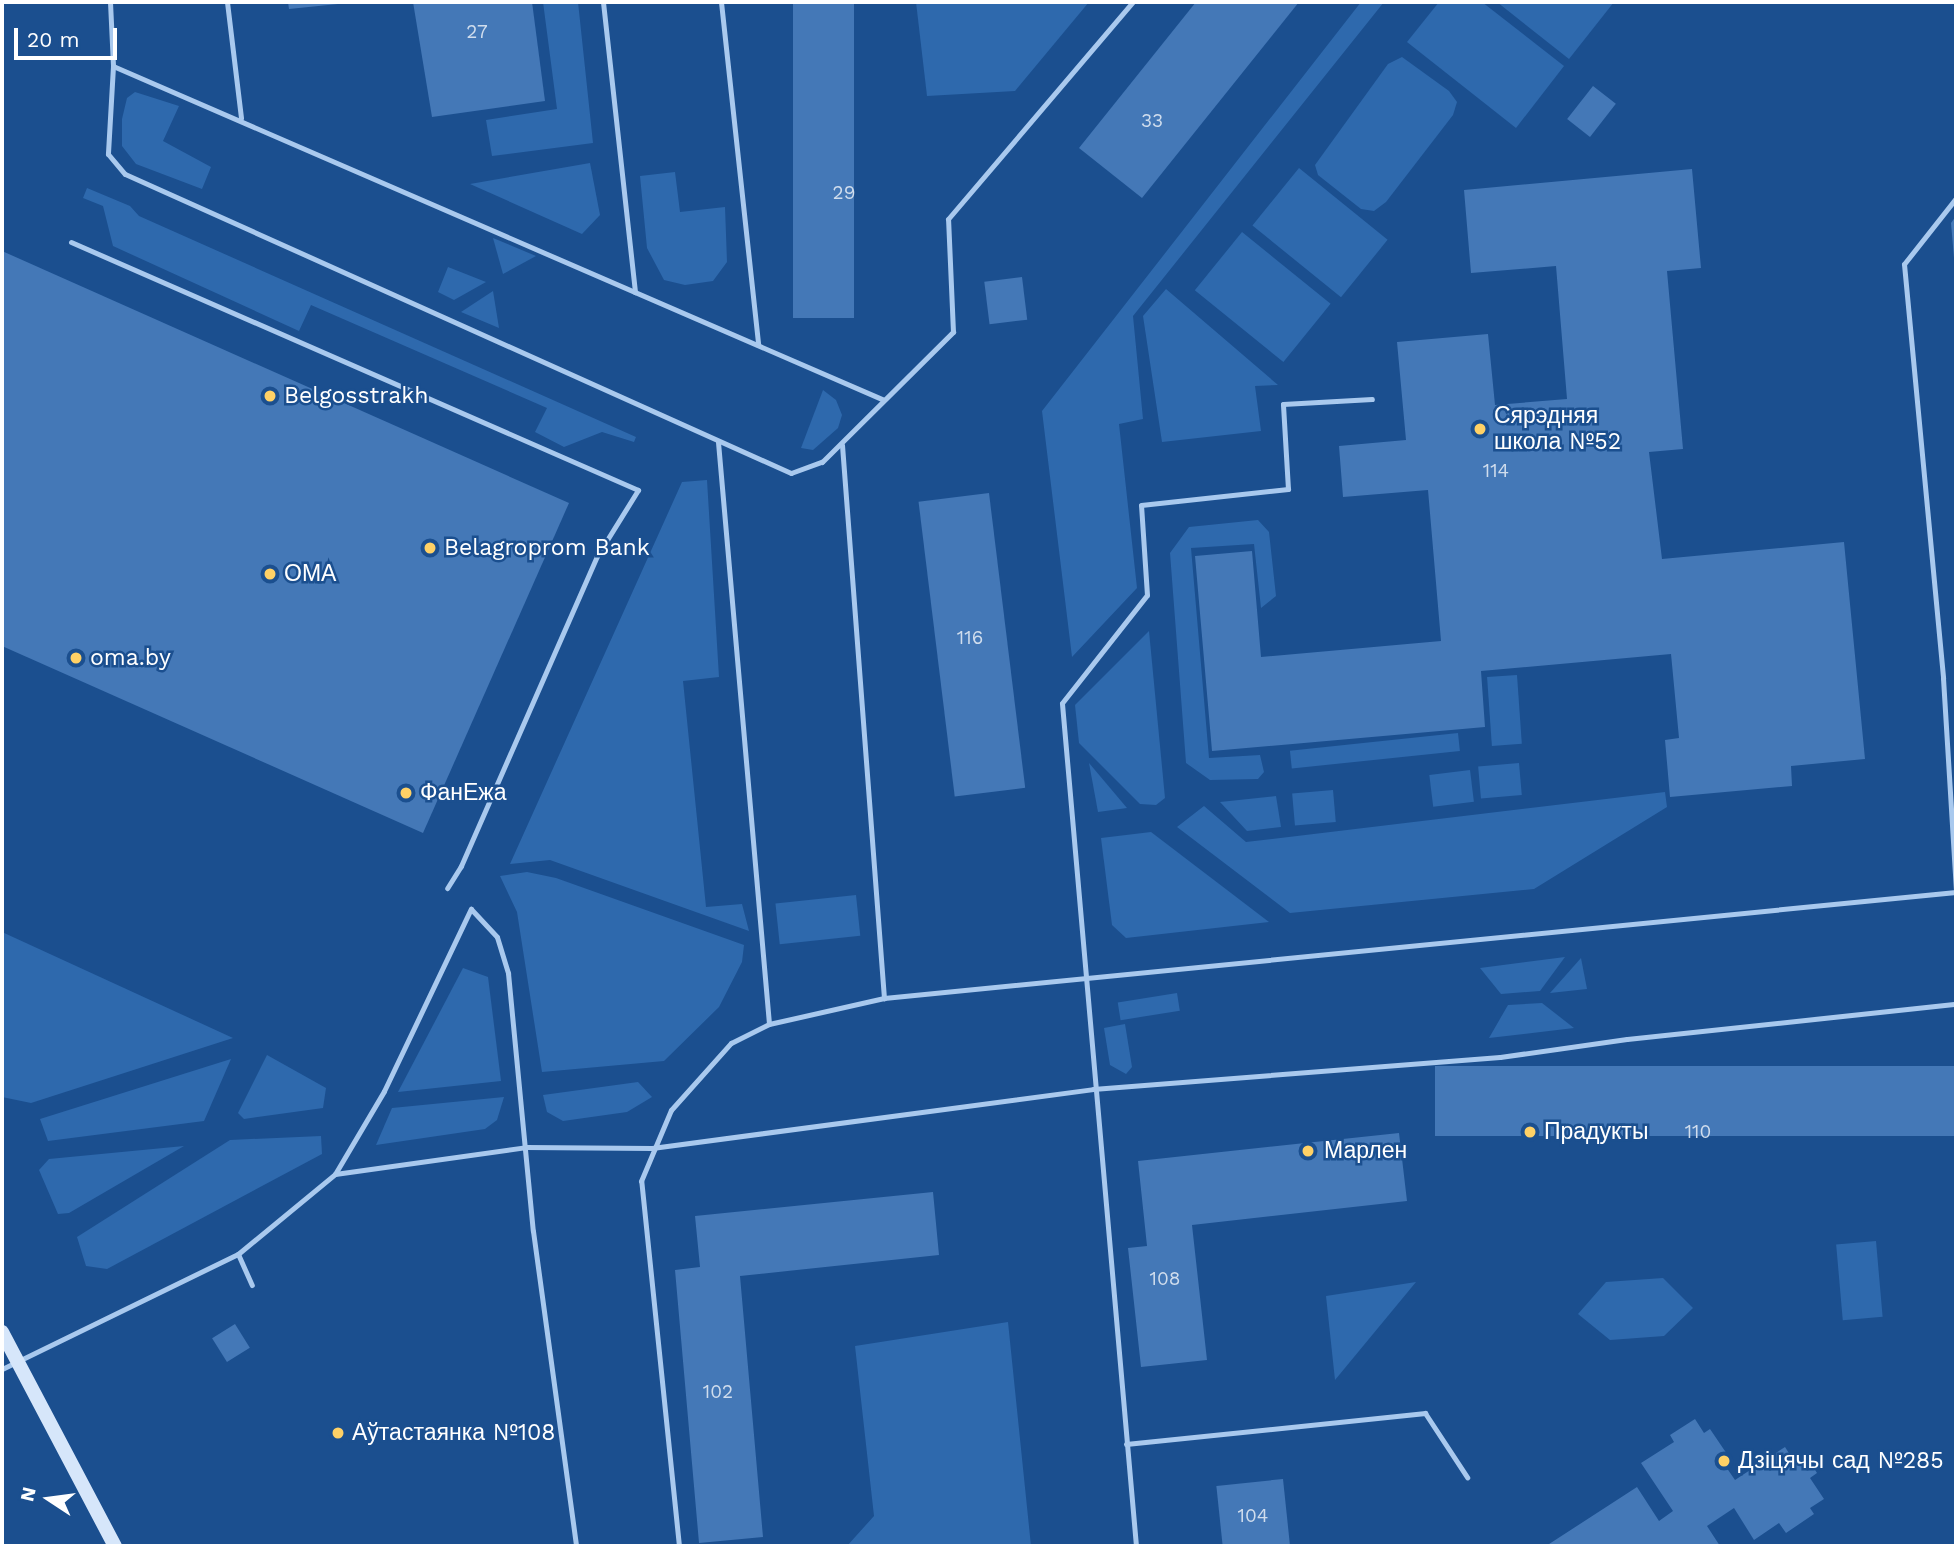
<!DOCTYPE html>
<html>
<head>
<meta charset="utf-8">
<style>
	body { margin:0 }
	#map { position:relative; width:1958px; height:1548px; overflow:hidden; background:#1b4f8f; font-family:"Work Sans",sans-serif }
	div>[style] { position:absolute }
	[style*='--x'] { left:calc(var(--x)*1px); top:calc(var(--y)*1px); width:calc(var(--w)*1px); rotate:calc(var(--a)*1deg) }
	.green>* { inset:0; background:#2e69ad; transform-origin:0 0 }
	.building>* { inset:0; background:#4478b7; transform-origin:0 0 }
	.lane>* { height:5px; margin:-2.5px; padding:0 2.5px; transform-origin:2.5px; border-radius:2.5px; background:#a9c9ee }
	.secondary>* { height:14px; margin:-7px; padding:0 7px; transform-origin:7px; border-radius:7px; background:#d6e6fa }
	.dots>* { width:19px; height:19px; translate:-50% -50%; box-sizing:border-box; border:4px solid #1b4f8f; border-radius:50% }
	span { translate:-50% -50%; white-space:nowrap; text-align:center; line-height:1.15; -webkit-text-stroke:5px #1b4f8f; paint-order:stroke }
	.number-label { font-size:19px; color:#d0dded }
	.number-label span { -webkit-text-stroke-width:0 }
	.poi-label { font-size:23px; color:#fff }
	.left { translate:0 -50%; text-align:left }
	.frame { position:absolute; inset:0; border:4px solid #fff; pointer-events:none }
	.north { position:absolute; left:14px; top:1464px; width:70px; height:70px; -webkit-text-stroke:5px #1b4f8f; paint-order:stroke; rotate:283deg; font-size:19px; font-weight:700; line-height:28px; text-align:center; color:#fff }
	.north::after { content:''; display:block; margin:auto; width:24px; height:32px; background:#fff; clip-path:polygon(50% 0,100% 100%,50% 72%,0 100%) }
	.scale { position:absolute; left:14px; top:28px; width:103px; height:32px; box-sizing:border-box; border:4px solid #fff; border-top:0; padding-left:9px; font-size:21px; line-height:24px; white-space:nowrap; color:#fff; -webkit-text-stroke:5px #1b4f8f; paint-order:stroke }
</style>
</head>
<body>
<div id="map">
	<div class="green">
		<i style="clip-path:polygon(543px 2px,578px 2px,593px 143px,492px 156px,486px 120px,557px 109px)"></i>
		<i style="clip-path:polygon(916px 2px,1089px 2px,1015px 91px,927px 96px)"></i>
		<i style="clip-path:polygon(1361px 2px,1384px 2px,1133px 316px,1143px 419px,1119px 424px,1137px 588px,1072px 657px,1042px 411px)"></i>
		<i style="clip-path:polygon(1439px 2px,1482px 2px,1564px 66px,1516px 128px,1407px 42px)"></i>
		<i style="clip-path:polygon(1497px 2px,1614px 2px,1569px 59px)"></i>
		<i style="clip-path:polygon(1402px 57px,1449px 91px,1457px 102px,1453px 115px,1386px 202px,1374px 211px,1361px 209px,1318px 175px,1315px 165px,1388px 64px)"></i>
		<i style="clip-path:polygon(135px 92px,179px 106px,163px 141px,211px 167px,202px 189px,136px 164px,122px 146px,122px 119px,127px 98px)"></i>
		<i style="clip-path:polygon(590px 163px,600px 215px,582px 234px,470px 184px)"></i>
		<i style="left:1299px;top:168px;width:114px;height:74px;rotate:39deg"></i>
		<i style="clip-path:polygon(675px 172px,680px 212px,725px 207px,727px 262px,713px 281px,685px 285px,664px 280px,647px 248px,640px 176px)"></i>
		<i style="clip-path:polygon(87px 188px,130px 206px,139px 216px,636px 437px,634px 442px,602px 432px,564px 447px,535px 432px,547px 408px,311px 305px,299px 331px,113px 246px,103px 206px,83px 198px)"></i>
		<i style="left:1242px;top:232px;width:114px;height:75px;rotate:39deg"></i>
		<i style="clip-path:polygon(493px 238px,536px 256px,503px 274px)"></i>
		<i style="clip-path:polygon(448px 267px,486px 282px,454px 300px,438px 292px)"></i>
		<i style="clip-path:polygon(1166px 289px,1278px 385px,1255px 386px,1261px 431px,1162px 442px,1143px 316px)"></i>
		<i style="clip-path:polygon(493px 291px,499px 328px,461px 312px)"></i>
		<i style="clip-path:polygon(823px 390px,836px 400px,842px 415px,838px 428px,813px 450px,801px 448px)"></i>
		<i style="clip-path:polygon(707px 480px,719px 677px,683px 681px,706px 907px,742px 904px,749px 931px,550px 860px,510px 864px,682px 482px)"></i>
		<i style="clip-path:polygon(1258px 520px,1269px 532px,1276px 596px,1261px 608px,1254px 544px,1191px 548px,1209px 758px,1260px 755px,1264px 772px,1258px 779px,1210px 780px,1186px 763px,1170px 553px,1189px 527px)"></i>
		<i style="clip-path:polygon(1149px 631px,1165px 798px,1156px 805px,1140px 804px,1079px 743px,1075px 705px)"></i>
		<i style="left:1517px;top:675px;width:69px;height:30px;rotate:86deg"></i>
		<i style="left:1458px;top:733px;width:18px;height:169px;rotate:84deg"></i>
		<i style="clip-path:polygon(1089px 763px,1127px 808px,1098px 812px)"></i>
		<i style="left:1519px;top:763px;width:32px;height:41px;rotate:85deg"></i>
		<i style="left:1470px;top:770px;width:32px;height:41px;rotate:83deg"></i>
		<i style="left:1333px;top:790px;width:32px;height:41px;rotate:85deg"></i>
		<i style="clip-path:polygon(1665px 792px,1667px 807px,1534px 889px,1290px 913px,1177px 827px,1204px 806px,1246px 842px)"></i>
		<i style="clip-path:polygon(1276px 796px,1281px 827px,1247px 831px,1220px 802px)"></i>
		<i style="clip-path:polygon(1151px 832px,1269px 922px,1126px 938px,1112px 925px,1101px 838px)"></i>
		<i style="clip-path:polygon(527px 872px,556px 878px,744px 945px,742px 962px,719px 1007px,664px 1061px,542px 1072px,517px 912px,500px 876px)"></i>
		<i style="left:856px;top:895px;width:41px;height:81px;rotate:84deg"></i>
		<i style="clip-path:polygon(2px 932px,233px 1038px,31px 1103px,2px 1097px)"></i>
		<i style="clip-path:polygon(1565px 957px,1540px 991px,1501px 994px,1480px 968px)"></i>
		<i style="clip-path:polygon(1581px 958px,1587px 989px,1550px 993px)"></i>
		<i style="clip-path:polygon(463px 968px,488px 977px,501px 1081px,398px 1092px)"></i>
		<i style="left:1177px;top:993px;width:18px;height:60px;rotate:81deg"></i>
		<i style="clip-path:polygon(1542px 1003px,1574px 1028px,1489px 1038px,1508px 1005px)"></i>
		<i style="clip-path:polygon(1125px 1024px,1132px 1067px,1126px 1074px,1110px 1065px,1104px 1028px)"></i>
		<i style="clip-path:polygon(267px 1055px,326px 1088px,323px 1108px,244px 1119px,238px 1113px)"></i>
		<i style="clip-path:polygon(231px 1059px,204px 1121px,48px 1141px,40px 1119px)"></i>
		<i style="clip-path:polygon(638px 1082px,652px 1097px,627px 1112px,563px 1121px,547px 1112px,543px 1095px)"></i>
		<i style="clip-path:polygon(504px 1097px,497px 1120px,485px 1129px,376px 1145px,392px 1108px)"></i>
		<i style="clip-path:polygon(321px 1136px,322px 1154px,107px 1269px,86px 1266px,77px 1237px,230px 1140px)"></i>
		<i style="clip-path:polygon(184px 1146px,69px 1213px,58px 1214px,39px 1170px,49px 1159px)"></i>
		<i style="left:1876px;top:1241px;width:76px;height:40px;rotate:85deg"></i>
		<i style="clip-path:polygon(1663px 1278px,1693px 1308px,1664px 1336px,1610px 1340px,1578px 1314px,1606px 1282px)"></i>
		<i style="clip-path:polygon(1416px 1282px,1335px 1380px,1326px 1296px)"></i>
		<i style="clip-path:polygon(1008px 1322px,1031px 1546px,847px 1546px,874px 1516px,855px 1346px)"></i>
	</div>
	<div class="building">
		<i style="clip-path:polygon(288px 2px,338px 2px,338px 4px,289px 9px)"></i>
		<i style="clip-path:polygon(413px 2px,532px 2px,545px 101px,432px 117px)"></i>
		<i style="left:793px;top:2px;width:61px;height:316px"></i>
		<i style="clip-path:polygon(1196px 2px,1299px 2px,1142px 198px,1079px 148px)"></i>
		<i style="left:1593px;top:86px;width:29px;height:42px;rotate:38deg"></i>
		<i style="clip-path:polygon(1692px 169px,1701px 268px,1667px 271px,1683px 449px,1649px 452px,1662px 559px,1844px 542px,1865px 759px,1791px 766px,1792px 786px,1670px 797px,1665px 740px,1679px 738px,1671px 654px,1481px 671px,1485px 727px,1212px 751px,1195px 556px,1252px 551px,1261px 657px,1441px 641px,1428px 490px,1343px 497px,1339px 446px,1406px 440px,1397px 342px,1488px 334px,1495px 405px,1567px 399px,1556px 266px,1471px 273px,1464px 190px)"></i>
		<i style="clip-path:polygon(1956px 216px,1956px 258px,1954px 258px,1951px 223px)"></i>
		<i style="clip-path:polygon(2px 251px,569px 503px,423px 833px,2px 646px)"></i>
		<i style="left:1022px;top:277px;width:43px;height:38px;rotate:83deg"></i>
		<i style="left:989px;top:493px;width:297px;height:71px;rotate:83deg"></i>
		<i style="left:1956px;top:1066px;width:70px;height:521px;rotate:90deg"></i>
		<i style="clip-path:polygon(1399px 1133px,1407px 1201px,1192px 1225px,1207px 1360px,1141px 1367px,1128px 1248px,1147px 1246px,1138px 1161px)"></i>
		<i style="clip-path:polygon(933px 1192px,939px 1255px,740px 1276px,763px 1537px,699px 1543px,675px 1270px,700px 1267px,695px 1216px)"></i>
		<i style="left:235px;top:1324px;width:28px;height:27px;rotate:58deg"></i>
		<i style="clip-path:polygon(1695px 1419px,1704px 1433px,1710px 1429px,1729px 1457px,1722px 1461px,1735px 1480px,1785px 1447px,1794px 1461px,1805px 1454px,1817px 1473px,1810px 1478px,1824px 1499px,1810px 1508px,1814px 1514px,1786px 1533px,1779px 1523px,1754px 1540px,1734px 1508px,1707px 1526px,1720px 1546px,1546px 1546px,1637px 1487px,1659px 1521px,1673px 1511px,1641px 1463px,1674px 1442px,1670px 1435px)"></i>
		<i style="left:1283px;top:1479px;width:67px;height:67px;rotate:84deg"></i>
	</div>
	<div class="lane">
		<i style="--x:110;--y:2;--w:64;--a:87.3"></i>
		<i style="--x:113;--y:66;--w:840;--a:23.42"></i>
		<i style="--x:227;--y:2;--w:117;--a:83.1"></i>
		<i style="--x:603;--y:2;--w:292;--a:83.7"></i>
		<i style="--x:721;--y:2;--w:345;--a:83.8"></i>
		<i style="--x:113;--y:66;--w:88;--a:93.3"></i>
		<i style="--x:108;--y:154;--w:26;--a:50"></i>
		<i style="--x:125;--y:174;--w:730;--a:24.18"></i>
		<i style="--x:791;--y:473;--w:33;--a:-20"></i>
		<i style="--x:822;--y:462;--w:185;--a:-44.8"></i>
		<i style="--x:953;--y:332;--w:113;--a:-92.5"></i>
		<i style="--x:948;--y:219;--w:285;--a:-49.6"></i>
		<i style="--x:1956;--y:198;--w:84;--a:128.2"></i>
		<i style="--x:1904;--y:264;--w:416;--a:84.6"></i>
		<i style="--x:1943;--y:678;--w:214;--a:86.5"></i>
		<i style="--x:71;--y:242;--w:619;--a:23.62"></i>
		<i style="--x:638;--y:490;--w:78;--a:121.8"></i>
		<i style="--x:597;--y:556;--w:339;--a:113.7"></i>
		<i style="--x:461;--y:866;--w:26;--a:122"></i>
		<i style="--x:718;--y:442;--w:584;--a:84.99"></i>
		<i style="--x:842;--y:445;--w:555;--a:85.66"></i>
		<i style="--x:335;--y:1174;--w:96;--a:-59.4"></i>
		<i style="--x:384;--y:1091;--w:202;--a:-64.5"></i>
		<i style="--x:471;--y:909;--w:38;--a:47"></i>
		<i style="--x:497;--y:937;--w:38;--a:73"></i>
		<i style="--x:508;--y:973;--w:259;--a:84.5"></i>
		<i style="--x:533;--y:1231;--w:318;--a:82.2"></i>
		<i style="--x:238;--y:1254;--w:34;--a:66"></i>
		<i style="--x:2;--y:1369;--w:263;--a:-26"></i>
		<i style="--x:238;--y:1254;--w:126;--a:-39.5"></i>
		<i style="--x:335;--y:1174;--w:193;--a:-8"></i>
		<i style="--x:526;--y:1147;--w:126;--a:0.5"></i>
		<i style="--x:652;--y:1148;--w:445;--a:-7.6"></i>
		<i style="--x:1093;--y:1089;--w:408;--a:-4.5"></i>
		<i style="--x:1500;--y:1057;--w:128;--a:-8.1"></i>
		<i style="--x:1627;--y:1039;--w:331;--a:-6.1"></i>
		<i style="--x:1126;--y:1444;--w:301;--a:-5.9"></i>
		<i style="--x:1425;--y:1413;--w:77;--a:56.7"></i>
		<i style="--x:679;--y:1546;--w:367;--a:-95.9"></i>
		<i style="--x:641;--y:1181;--w:77;--a:-67.1"></i>
		<i style="--x:671;--y:1110;--w:90;--a:-48.2"></i>
		<i style="--x:731;--y:1043;--w:42;--a:-26.6"></i>
		<i style="--x:769;--y:1024;--w:118;--a:-12.7"></i>
		<i style="--x:884;--y:998;--w:1077;--a:-5.65"></i>
		<i style="--x:1136;--y:1546;--w:846;--a:-95.02"></i>
		<i style="--x:1062;--y:703;--w:137;--a:-51.8"></i>
		<i style="--x:1147;--y:595;--w:90;--a:-93.8"></i>
		<i style="--x:1141;--y:505;--w:148;--a:-6.2"></i>
		<i style="--x:1288;--y:489;--w:85;--a:-93.4"></i>
		<i style="--x:1283;--y:404;--w:89;--a:-3.2"></i>
	</div>
	<div class="secondary">
		<i style="--x:2;--y:1332;--w:242;--a:62.2"></i>
	</div>
	<div class="dots">
		<i style="left:270px;top:396px;background:#ffd166"></i>
		<i style="left:1480px;top:429px;background:#ffd166"></i>
		<i style="left:430px;top:548px;background:#ffd166"></i>
		<i style="left:270px;top:574px;background:#ffd166"></i>
		<i style="left:76px;top:658px;background:#ffd166"></i>
		<i style="left:406px;top:793px;background:#ffd166"></i>
		<i style="left:1530px;top:1132px;background:#ffd166"></i>
		<i style="left:1308px;top:1151px;background:#ffd166"></i>
		<i style="left:338px;top:1433px;background:#ffd166"></i>
		<i style="left:1724px;top:1461px;background:#ffd166"></i>
	</div>
	<div class="number-label">
		<span style="left:477px;top:32px">27</span>
		<span style="left:1152px;top:121px">33</span>
		<span style="left:844px;top:193px">29</span>
		<span style="left:1496px;top:471px">114</span>
		<span style="left:970px;top:638px">116</span>
		<span style="left:1698px;top:1132px">110</span>
		<span style="left:1165px;top:1279px">108</span>
		<span style="left:718px;top:1392px">102</span>
		<span style="left:1253px;top:1516px">104</span>
	</div>
	<div class="poi-label">
		<span class="left" style="left:284px;top:396px">Belgosstrakh</span>
		<span class="left" style="left:1494px;top:429px">Сярэдняя<br>школа №52</span>
		<span class="left" style="left:444px;top:548px">Belagroprom Bank</span>
		<span class="left" style="left:284px;top:574px">ОМА</span>
		<span class="left" style="left:90px;top:658px">oma.by</span>
		<span class="left" style="left:420px;top:793px">ФанЕжа</span>
		<span class="left" style="left:1544px;top:1132px">Прадукты</span>
		<span class="left" style="left:1324px;top:1151px">Марлен</span>
		<span class="left" style="left:352px;top:1433px">Аўтастаянка №108</span>
		<span class="left" style="left:1738px;top:1461px">Дзіцячы сад №285</span>
	</div>
	<div class="frame"></div>
	<div class="north">N</div>
	<div class="scale">20 m</div>
</div>
</body>
</html>
